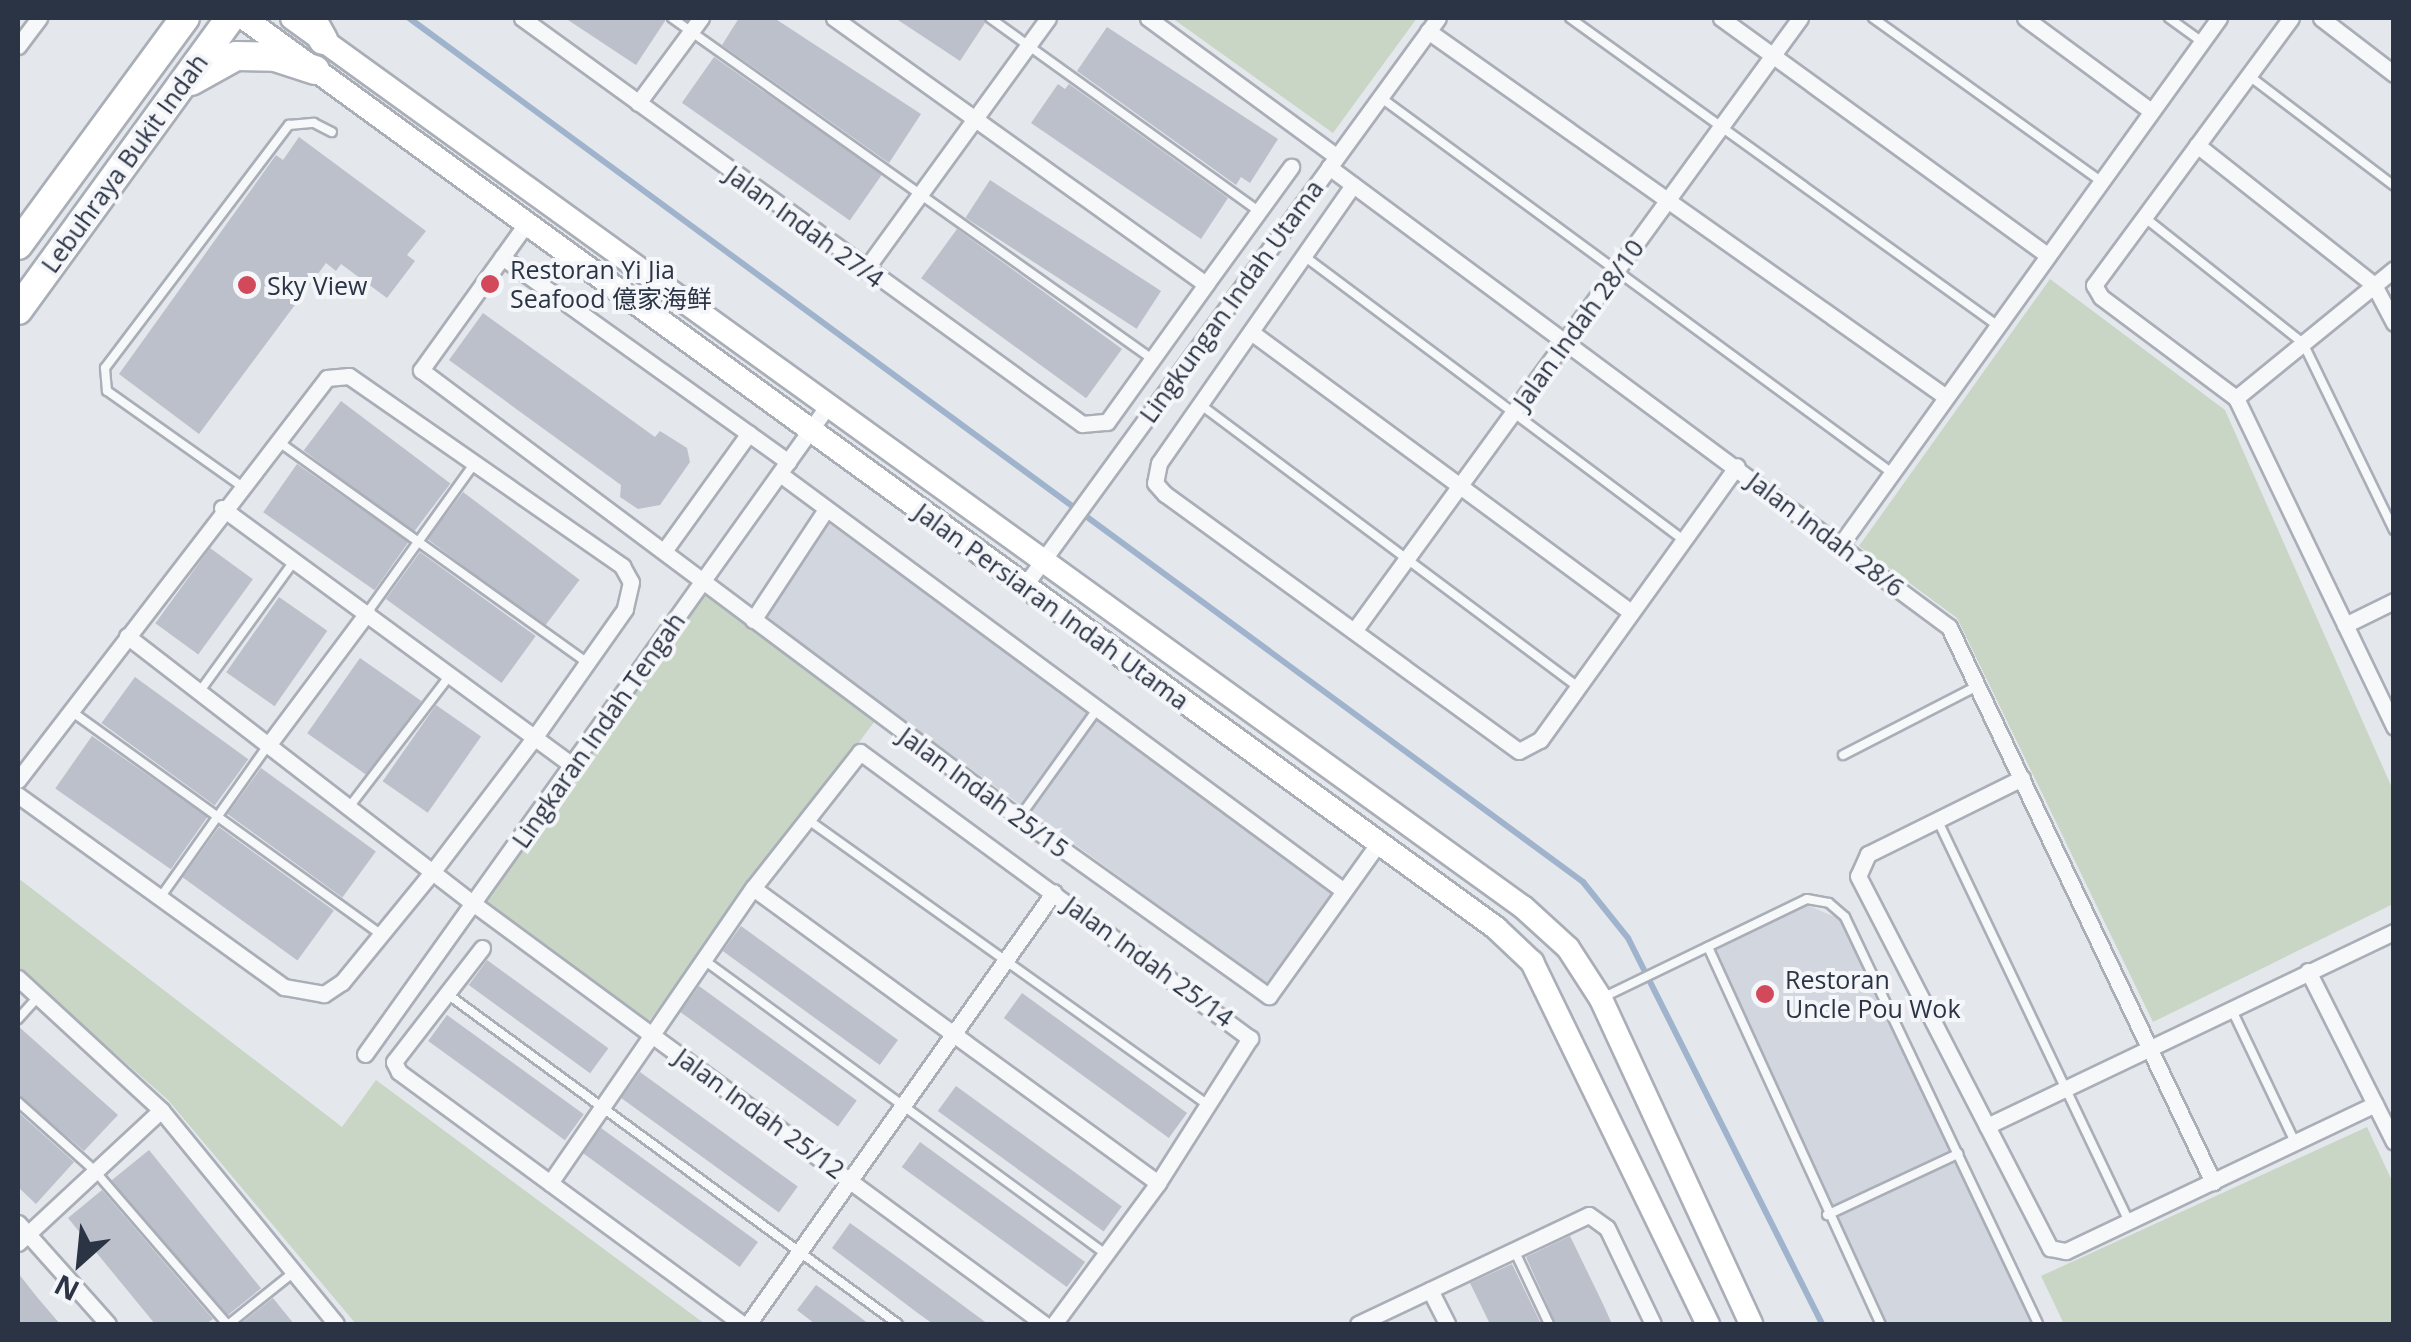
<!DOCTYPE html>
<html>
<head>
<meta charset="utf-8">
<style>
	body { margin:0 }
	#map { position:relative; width:2411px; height:1342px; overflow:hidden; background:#e4e7ec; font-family:"Open Sans","Noto Sans SC",sans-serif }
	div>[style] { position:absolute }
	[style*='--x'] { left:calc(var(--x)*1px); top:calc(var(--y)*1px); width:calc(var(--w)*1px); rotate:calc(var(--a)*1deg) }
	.built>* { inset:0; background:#d2d6de; transform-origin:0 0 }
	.green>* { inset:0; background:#c9d6c5; transform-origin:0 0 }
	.stream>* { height:6px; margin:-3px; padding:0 3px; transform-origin:3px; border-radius:3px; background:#9fb4cc }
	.building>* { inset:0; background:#bbc0ca; transform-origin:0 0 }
	.roads { filter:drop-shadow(2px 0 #a9aeb7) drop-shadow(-2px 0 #a9aeb7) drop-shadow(0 2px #a9aeb7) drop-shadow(0 -2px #a9aeb7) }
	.lane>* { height:8px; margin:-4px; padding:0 4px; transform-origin:4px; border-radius:4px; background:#f7f8fa }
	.street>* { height:15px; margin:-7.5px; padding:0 7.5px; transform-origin:7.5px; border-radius:7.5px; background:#f7f8fa }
	.secondary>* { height:22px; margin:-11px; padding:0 11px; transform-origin:11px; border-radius:11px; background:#fff }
	.highway>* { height:28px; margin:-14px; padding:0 14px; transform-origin:14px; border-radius:14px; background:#fff }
	.dots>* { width:28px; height:28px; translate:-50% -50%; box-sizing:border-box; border:5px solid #f4f6f9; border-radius:50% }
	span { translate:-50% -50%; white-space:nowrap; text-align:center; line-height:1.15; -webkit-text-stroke:8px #f4f6f9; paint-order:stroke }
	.street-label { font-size:25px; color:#2b3445 }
	.poi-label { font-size:25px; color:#2b3445 }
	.left { translate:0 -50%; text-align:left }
	.frame { position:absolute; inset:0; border:20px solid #2b3445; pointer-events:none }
	.north { position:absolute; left:30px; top:1212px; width:100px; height:100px; -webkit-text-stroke:8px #f4f6f9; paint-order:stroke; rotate:207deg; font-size:28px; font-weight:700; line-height:40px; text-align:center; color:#2b3445 }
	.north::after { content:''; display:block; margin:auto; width:35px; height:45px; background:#2b3445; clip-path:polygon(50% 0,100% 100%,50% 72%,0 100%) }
</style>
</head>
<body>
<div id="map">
	<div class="built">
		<i style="left:827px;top:522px;width:628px;height:115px;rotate:36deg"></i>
		<i style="clip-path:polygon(1807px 905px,1842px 920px,2033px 1324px,1887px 1324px,1715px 950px)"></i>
	</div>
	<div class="green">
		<i style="clip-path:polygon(1172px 18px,1417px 18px,1333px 133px)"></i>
		<i style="clip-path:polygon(2050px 279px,2225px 410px,2393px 790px,2393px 904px,2153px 1022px,1957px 618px,1859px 546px)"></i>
		<i style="left:703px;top:582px;width:221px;height:395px;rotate:37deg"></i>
		<i style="clip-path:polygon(18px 878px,342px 1127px,376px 1080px,705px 1324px,356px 1324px,168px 1100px,18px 968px)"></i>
		<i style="clip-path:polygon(2367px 1127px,2393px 1183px,2393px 1324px,2064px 1324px,2041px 1276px)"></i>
	</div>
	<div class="stream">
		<i style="--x:409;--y:18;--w:1458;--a:36.35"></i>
		<i style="--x:1583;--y:882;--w:72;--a:51.2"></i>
		<i style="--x:1628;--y:938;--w:432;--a:63.3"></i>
	</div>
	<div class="building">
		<i style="clip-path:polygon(565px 18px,665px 18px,665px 21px,636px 65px)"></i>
		<i style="clip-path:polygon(739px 18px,774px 18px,921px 114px,889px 163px,722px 45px)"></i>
		<i style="clip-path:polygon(895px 18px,983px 18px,985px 23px,960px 61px)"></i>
		<i style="clip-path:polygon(1107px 27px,1278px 139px,1250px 183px,1241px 177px,1236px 185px,1077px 71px)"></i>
		<i style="left:714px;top:57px;width:205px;height:56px;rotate:35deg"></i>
		<i style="clip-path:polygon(1058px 84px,1065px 89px,1069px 84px,1228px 198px,1201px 239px,1031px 123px)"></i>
		<i style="clip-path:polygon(299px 137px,426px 231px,407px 255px,415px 261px,387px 298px,341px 264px,336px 271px,326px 263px,199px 434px,119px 374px,276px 155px,283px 160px)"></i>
		<i style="left:990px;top:180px;width:204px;height:45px;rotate:33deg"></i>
		<i style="left:957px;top:229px;width:204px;height:61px;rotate:36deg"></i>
		<i style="clip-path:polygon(483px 313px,655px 437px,660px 431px,687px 448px,690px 462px,660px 505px,638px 509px,620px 497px,621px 485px,449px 360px)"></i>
		<i style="left:341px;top:401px;width:137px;height:62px;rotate:37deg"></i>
		<i style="left:297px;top:464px;width:136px;height:59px;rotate:35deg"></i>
		<i style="left:463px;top:492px;width:146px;height:59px;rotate:37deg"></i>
		<i style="left:210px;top:548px;width:53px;height:93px;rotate:36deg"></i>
		<i style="left:420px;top:552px;width:143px;height:58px;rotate:36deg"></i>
		<i style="left:279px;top:597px;width:59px;height:92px;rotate:35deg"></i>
		<i style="left:360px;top:658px;width:75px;height:92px;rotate:35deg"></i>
		<i style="left:135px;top:677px;width:140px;height:57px;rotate:36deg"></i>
		<i style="left:436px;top:705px;width:55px;height:93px;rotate:35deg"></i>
		<i style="left:92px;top:736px;width:141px;height:64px;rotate:35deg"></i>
		<i style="left:261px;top:768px;width:142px;height:57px;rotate:36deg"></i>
		<i style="left:219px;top:827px;width:142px;height:62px;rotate:36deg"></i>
		<i style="left:741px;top:926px;width:194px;height:31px;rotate:36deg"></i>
		<i style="left:487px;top:960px;width:150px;height:31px;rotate:36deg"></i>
		<i style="left:699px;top:986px;width:195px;height:32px;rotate:36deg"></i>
		<i style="left:1022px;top:993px;width:204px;height:31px;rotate:36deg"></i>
		<i style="left:447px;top:1015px;width:169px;height:32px;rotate:36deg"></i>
		<i style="clip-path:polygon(18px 1026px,118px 1115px,84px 1151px,18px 1095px)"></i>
		<i style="left:640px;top:1072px;width:195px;height:32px;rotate:36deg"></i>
		<i style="left:956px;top:1086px;width:205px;height:31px;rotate:36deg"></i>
		<i style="clip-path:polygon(18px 1112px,74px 1162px,36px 1204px,18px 1187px)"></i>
		<i style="left:601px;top:1128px;width:194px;height:31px;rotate:36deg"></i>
		<i style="left:920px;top:1142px;width:204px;height:31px;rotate:36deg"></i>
		<i style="left:149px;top:1150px;width:178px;height:48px;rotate:51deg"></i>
		<i style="clip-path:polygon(102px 1190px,213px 1319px,206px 1324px,155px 1324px,68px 1218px)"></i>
		<i style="clip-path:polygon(850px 1223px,900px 1259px,988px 1324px,933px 1324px,915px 1311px,832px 1248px)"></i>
		<i style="clip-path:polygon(1570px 1236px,1603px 1304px,1612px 1324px,1556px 1324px,1526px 1257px)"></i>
		<i style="clip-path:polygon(1512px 1264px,1541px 1324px,1490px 1324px,1470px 1283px)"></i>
		<i style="clip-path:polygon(18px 1273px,37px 1297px,60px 1324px,18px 1324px)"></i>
		<i style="clip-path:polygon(816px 1285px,841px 1303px,869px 1324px,815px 1324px,797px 1310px)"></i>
		<i style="clip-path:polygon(273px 1298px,294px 1324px,240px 1324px)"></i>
	</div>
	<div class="roads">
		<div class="lane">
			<i style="--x:672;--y:18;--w:589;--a:35.39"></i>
			<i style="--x:990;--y:18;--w:331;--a:35.7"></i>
			<i style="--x:1570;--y:18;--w:527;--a:35.74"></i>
			<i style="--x:1873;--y:18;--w:280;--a:35.6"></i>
			<i style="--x:2169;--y:18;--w:41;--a:36"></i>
			<i style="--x:2248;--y:75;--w:183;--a:37.2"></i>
			<i style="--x:1380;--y:97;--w:635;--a:36.29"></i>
			<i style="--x:2144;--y:217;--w:203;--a:38.4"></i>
			<i style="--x:2303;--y:343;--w:208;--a:64.1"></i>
			<i style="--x:1304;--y:256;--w:474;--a:36.8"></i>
			<i style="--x:1201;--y:405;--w:471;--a:36.8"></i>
			<i style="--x:279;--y:442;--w:380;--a:35.6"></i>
			<i style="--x:240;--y:485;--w:163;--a:-144.7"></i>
			<i style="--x:107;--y:391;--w:23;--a:-95"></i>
			<i style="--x:105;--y:368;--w:305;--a:-52.9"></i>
			<i style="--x:289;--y:125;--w:25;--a:-5"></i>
			<i style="--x:314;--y:123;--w:20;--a:27"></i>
			<i style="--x:367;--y:613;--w:183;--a:-54.3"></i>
			<i style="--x:200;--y:691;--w:162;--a:-54.1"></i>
			<i style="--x:71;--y:711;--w:381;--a:35.8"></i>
			<i style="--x:1843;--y:755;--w:151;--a:-27.2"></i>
			<i style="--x:350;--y:806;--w:165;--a:-52.6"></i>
			<i style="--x:1019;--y:818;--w:135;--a:-54.3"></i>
			<i style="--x:807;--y:819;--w:491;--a:35.5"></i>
			<i style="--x:1937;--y:819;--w:445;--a:64.5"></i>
			<i style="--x:162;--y:895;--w:185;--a:-54.7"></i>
			<i style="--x:1708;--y:947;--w:415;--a:65.4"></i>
			<i style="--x:704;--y:960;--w:498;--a:36.2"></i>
			<i style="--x:446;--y:993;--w:560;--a:36.22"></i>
			<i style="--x:1604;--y:997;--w:225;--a:-25.8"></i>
			<i style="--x:1807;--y:899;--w:22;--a:10"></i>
			<i style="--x:1829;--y:903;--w:21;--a:41"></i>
			<i style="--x:1845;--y:917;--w:450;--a:64.6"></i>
			<i style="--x:2231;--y:1008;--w:151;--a:64.5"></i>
			<i style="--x:18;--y:1019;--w:31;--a:-48"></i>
			<i style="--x:18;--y:1102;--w:102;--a:41.8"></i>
			<i style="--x:94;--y:1170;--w:203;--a:49.2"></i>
			<i style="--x:1827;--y:1215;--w:145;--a:-25"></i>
			<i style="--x:1515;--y:1252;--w:80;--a:64.7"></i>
			<i style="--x:229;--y:1324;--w:83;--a:-38.7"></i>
		</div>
		<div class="street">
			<i style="--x:522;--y:18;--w:692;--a:35.94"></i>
			<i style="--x:1082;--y:424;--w:25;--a:-5"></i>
			<i style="--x:1107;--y:422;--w:170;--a:-54.3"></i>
			<i style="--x:834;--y:18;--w:457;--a:35.6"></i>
			<i style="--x:1206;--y:284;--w:145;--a:-54"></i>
			<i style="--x:1148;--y:18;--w:233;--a:36.3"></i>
			<i style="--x:1721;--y:18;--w:404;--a:36"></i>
			<i style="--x:2025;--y:18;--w:157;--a:36.4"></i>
			<i style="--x:2291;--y:18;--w:332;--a:126.4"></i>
			<i style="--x:2094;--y:285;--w:14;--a:60"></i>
			<i style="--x:2101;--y:297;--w:169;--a:36.8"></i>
			<i style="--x:2236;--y:398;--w:365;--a:64.3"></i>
			<i style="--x:2321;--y:18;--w:92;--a:37.5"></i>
			<i style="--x:1428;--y:31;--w:634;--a:35.24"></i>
			<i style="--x:18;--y:46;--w:35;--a:-53"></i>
			<i style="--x:638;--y:103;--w:106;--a:-53.5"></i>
			<i style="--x:2197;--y:145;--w:226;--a:38.3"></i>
			<i style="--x:2374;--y:285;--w:43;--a:62.2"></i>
			<i style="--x:1329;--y:167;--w:772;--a:36.57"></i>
			<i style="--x:1949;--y:627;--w:615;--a:64.56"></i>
			<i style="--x:1353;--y:185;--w:339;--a:124.9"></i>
			<i style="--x:1159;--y:463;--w:20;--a:101"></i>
			<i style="--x:1155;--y:483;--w:15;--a:48"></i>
			<i style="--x:1165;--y:494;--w:437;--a:36"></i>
			<i style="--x:1519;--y:751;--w:24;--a:-28"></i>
			<i style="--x:1540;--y:740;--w:337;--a:-54.3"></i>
			<i style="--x:526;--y:224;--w:180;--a:125.7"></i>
			<i style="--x:421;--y:370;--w:747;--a:36.84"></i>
			<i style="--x:1019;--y:818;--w:307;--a:35.5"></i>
			<i style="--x:1269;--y:996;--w:187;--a:-54.4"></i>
			<i style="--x:502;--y:257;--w:352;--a:35.6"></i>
			<i style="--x:865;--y:270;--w:311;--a:-54"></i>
			<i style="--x:1251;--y:332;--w:472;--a:36.4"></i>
			<i style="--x:2236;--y:398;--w:204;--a:-39.2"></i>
			<i style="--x:780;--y:474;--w:701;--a:36.48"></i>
			<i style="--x:222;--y:508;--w:436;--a:36.3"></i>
			<i style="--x:1841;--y:544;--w:648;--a:-54.3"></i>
			<i style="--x:664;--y:551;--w:145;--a:-54.2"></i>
			<i style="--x:1025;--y:585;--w:701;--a:-53.93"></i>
			<i style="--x:753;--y:620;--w:131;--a:-56.6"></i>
			<i style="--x:2345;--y:625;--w:55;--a:-26.1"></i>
			<i style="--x:1354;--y:631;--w:758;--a:-53.96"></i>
			<i style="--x:127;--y:636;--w:438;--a:37.7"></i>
			<i style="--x:474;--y:904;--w:708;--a:36.38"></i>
			<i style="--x:269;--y:744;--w:164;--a:-53.2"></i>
			<i style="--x:2022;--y:778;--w:172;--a:153.7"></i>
			<i style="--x:1868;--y:854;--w:24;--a:114"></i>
			<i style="--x:1858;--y:876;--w:419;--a:62.7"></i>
			<i style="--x:2050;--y:1248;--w:16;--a:11"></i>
			<i style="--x:2066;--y:1251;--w:342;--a:-25.4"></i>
			<i style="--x:18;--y:780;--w:507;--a:-52.45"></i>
			<i style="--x:327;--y:378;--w:22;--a:-5"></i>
			<i style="--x:349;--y:376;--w:333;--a:34.8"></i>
			<i style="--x:622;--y:566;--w:18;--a:61"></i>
			<i style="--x:631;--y:582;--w:28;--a:103"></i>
			<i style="--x:625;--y:609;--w:158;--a:125.2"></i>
			<i style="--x:534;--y:738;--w:167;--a:127.2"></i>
			<i style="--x:433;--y:871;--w:144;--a:129.3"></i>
			<i style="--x:342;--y:982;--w:22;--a:146"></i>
			<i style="--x:324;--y:994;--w:41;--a:-170.1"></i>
			<i style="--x:284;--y:987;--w:328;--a:-144.2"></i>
			<i style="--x:753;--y:888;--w:501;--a:36.07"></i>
			<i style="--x:482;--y:948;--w:144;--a:127.7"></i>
			<i style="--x:394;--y:1062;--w:11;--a:63"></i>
			<i style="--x:399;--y:1072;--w:426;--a:36.3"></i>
			<i style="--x:2308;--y:971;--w:191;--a:63.3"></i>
			<i style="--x:18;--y:978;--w:195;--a:42.7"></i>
			<i style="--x:161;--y:1110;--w:276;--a:50.7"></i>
			<i style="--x:365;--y:1054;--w:799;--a:-54.48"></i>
			<i style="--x:1987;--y:1126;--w:451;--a:-25.5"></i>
			<i style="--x:550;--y:1183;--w:358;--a:-55.5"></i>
			<i style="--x:753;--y:888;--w:173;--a:-51.8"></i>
			<i style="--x:860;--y:752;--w:484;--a:36.3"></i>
			<i style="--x:1250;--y:1038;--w:172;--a:122.4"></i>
			<i style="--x:1158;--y:1183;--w:175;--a:126.4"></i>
			<i style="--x:18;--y:1223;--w:135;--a:48.3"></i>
			<i style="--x:18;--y:1243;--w:195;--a:-42.9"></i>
			<i style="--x:1430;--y:1290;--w:38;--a:63"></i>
			<i style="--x:748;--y:1324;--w:529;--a:-54.69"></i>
			<i style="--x:1358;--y:1324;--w:255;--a:-25.3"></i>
			<i style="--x:1589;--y:1215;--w:22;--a:36"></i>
			<i style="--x:1607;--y:1228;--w:106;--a:64.4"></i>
		</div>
		<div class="secondary">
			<i style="--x:244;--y:18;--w:1548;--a:36.01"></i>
			<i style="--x:1496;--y:928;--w:50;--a:43.4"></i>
			<i style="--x:1532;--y:962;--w:403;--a:64.1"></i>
			<i style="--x:292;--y:18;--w:1518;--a:35.84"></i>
			<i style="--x:1523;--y:907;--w:61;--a:42.3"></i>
			<i style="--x:1568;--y:948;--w:61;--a:57.1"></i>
			<i style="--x:1601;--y:999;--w:358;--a:65.2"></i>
		</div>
		<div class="highway">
			<i style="--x:311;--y:18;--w:25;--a:61"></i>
			<i style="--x:191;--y:81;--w:51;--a:-29.1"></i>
			<i style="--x:236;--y:56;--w:39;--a:1"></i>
			<i style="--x:275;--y:57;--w:42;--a:18"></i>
			<i style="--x:18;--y:245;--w:282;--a:-53.7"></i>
			<i style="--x:18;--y:310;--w:361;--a:-54"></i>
		</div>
	</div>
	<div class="dots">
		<i style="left:490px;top:284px;background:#d1495b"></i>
		<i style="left:247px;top:285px;background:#d1495b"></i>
		<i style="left:1765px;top:994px;background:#d1495b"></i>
	</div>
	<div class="street-label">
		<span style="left:124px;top:163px;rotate:-54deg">Lebuhraya Bukit Indah</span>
		<span style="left:805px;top:226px;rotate:36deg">Jalan Indah 27/4</span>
		<span style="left:1231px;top:301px;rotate:-54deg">Lingkungan Indah Utama</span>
		<span style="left:1578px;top:324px;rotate:-54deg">Jalan Indah 28/10</span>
		<span style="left:1826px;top:534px;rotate:37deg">Jalan Indah 28/6</span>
		<span style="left:1052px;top:606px;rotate:36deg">Jalan Persiaran Indah Utama</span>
		<span style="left:598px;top:730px;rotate:-55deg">Lingkaran Indah Tengah</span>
		<span style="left:984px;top:792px;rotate:36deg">Jalan Indah 25/15</span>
		<span style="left:1149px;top:961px;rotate:36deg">Jalan Indah 25/14</span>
		<span style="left:760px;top:1113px;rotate:36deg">Jalan Indah 25/12</span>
	</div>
	<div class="poi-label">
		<span class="left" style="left:510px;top:284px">Restoran Yi Jia<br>Seafood 億家海鲜</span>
		<span class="left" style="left:267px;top:285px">Sky View</span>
		<span class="left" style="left:1785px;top:994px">Restoran<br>Uncle Pou Wok</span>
	</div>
	<div class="frame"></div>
	<div class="north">N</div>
</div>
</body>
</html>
